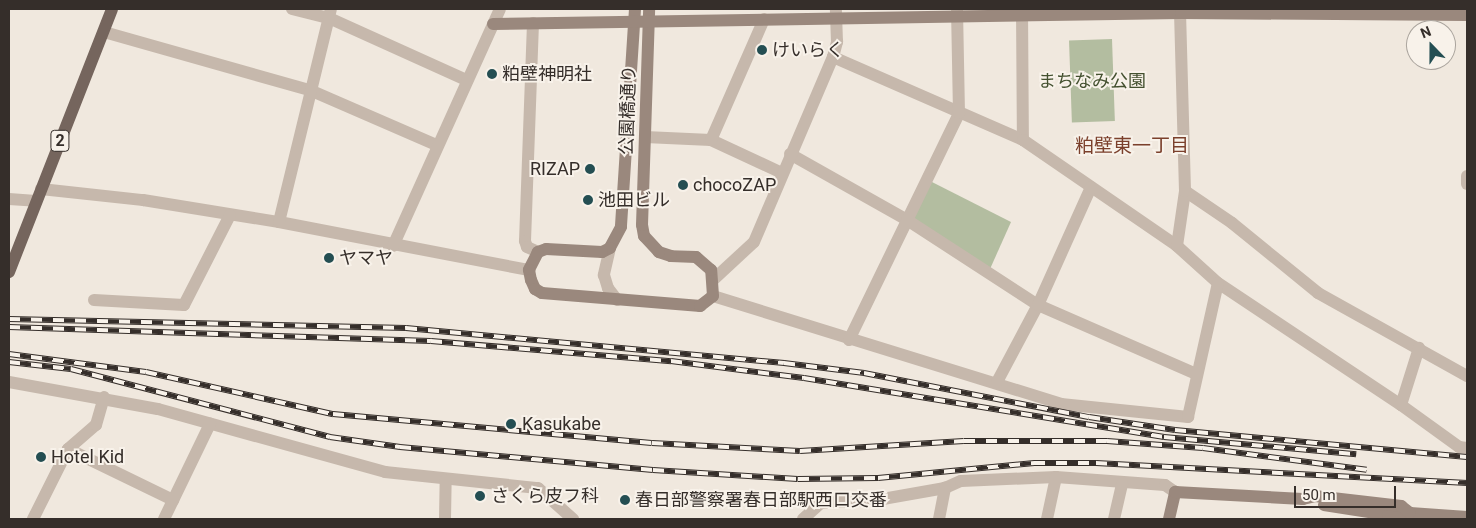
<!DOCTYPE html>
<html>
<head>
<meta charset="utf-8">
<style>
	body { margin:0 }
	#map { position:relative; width:1476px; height:528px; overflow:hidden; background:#f0e8de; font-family:Roboto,"Noto Sans JP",sans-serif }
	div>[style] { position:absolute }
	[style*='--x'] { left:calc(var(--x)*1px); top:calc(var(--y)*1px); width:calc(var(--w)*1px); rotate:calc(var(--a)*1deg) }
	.green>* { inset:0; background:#b3bda0; transform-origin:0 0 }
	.street>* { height:12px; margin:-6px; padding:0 6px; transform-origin:6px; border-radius:6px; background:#c6b8ac }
	.secondary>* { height:12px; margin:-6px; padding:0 6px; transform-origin:6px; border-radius:6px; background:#9a887d }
	.primary>* { height:12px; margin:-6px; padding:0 6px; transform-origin:6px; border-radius:6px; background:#75655d }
	.rail>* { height:5.5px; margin-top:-2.75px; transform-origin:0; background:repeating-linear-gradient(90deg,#f8f2ea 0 11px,#352e2a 0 22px); box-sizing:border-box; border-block:1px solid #352e2a }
	.dots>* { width:14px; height:14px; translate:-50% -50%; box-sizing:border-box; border:2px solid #f8f2ea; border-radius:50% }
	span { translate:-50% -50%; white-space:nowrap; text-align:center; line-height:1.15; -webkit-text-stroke:4px #f8f2ea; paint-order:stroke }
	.shield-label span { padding:1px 4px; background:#f8f2ea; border:1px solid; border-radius:4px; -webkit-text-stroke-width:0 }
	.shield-label { font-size:16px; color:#352e2a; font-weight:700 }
	.poi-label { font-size:18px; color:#352e2a }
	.left { translate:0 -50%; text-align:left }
	.right { translate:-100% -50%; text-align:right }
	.park-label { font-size:18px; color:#445130 }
	.street-label { font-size:18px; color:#352e2a }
	.neighbourhood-label { font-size:19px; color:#7b402c }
	.frame { position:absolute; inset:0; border:10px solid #352e2a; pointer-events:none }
	.north { position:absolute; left:1406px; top:20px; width:50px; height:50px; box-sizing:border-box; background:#f8f2ea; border:1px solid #aaa49d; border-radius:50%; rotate:338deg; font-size:14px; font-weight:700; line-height:20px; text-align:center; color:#352e2a }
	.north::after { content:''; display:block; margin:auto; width:18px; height:22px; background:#244e52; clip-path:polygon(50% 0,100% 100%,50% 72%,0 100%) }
	.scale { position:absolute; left:1294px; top:486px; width:102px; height:22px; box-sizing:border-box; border:2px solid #352e2a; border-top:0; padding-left:6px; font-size:15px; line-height:18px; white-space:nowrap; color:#352e2a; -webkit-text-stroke:4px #f8f2ea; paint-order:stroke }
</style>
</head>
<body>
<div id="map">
	<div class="green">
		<i style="left:1112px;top:39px;width:82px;height:43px;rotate:88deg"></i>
		<i style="clip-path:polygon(930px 181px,1011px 222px,990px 269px,910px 219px)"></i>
	</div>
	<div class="street">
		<i style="--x:292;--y:9;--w:38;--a:14"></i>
		<i style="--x:329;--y:18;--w:150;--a:24.3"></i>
		<i style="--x:1022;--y:9;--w:131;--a:89.6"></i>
		<i style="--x:533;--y:23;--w:218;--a:92.1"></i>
		<i style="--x:525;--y:241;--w:6;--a:72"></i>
		<i style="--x:527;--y:247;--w:12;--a:24"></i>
		<i style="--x:104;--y:32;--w:216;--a:15.8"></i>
		<i style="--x:312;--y:91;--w:135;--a:23.5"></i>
		<i style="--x:833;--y:57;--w:207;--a:23.6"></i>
		<i style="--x:1023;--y:140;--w:187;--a:34.5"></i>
		<i style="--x:1177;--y:246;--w:55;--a:42.1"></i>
		<i style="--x:1218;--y:283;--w:220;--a:33.7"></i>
		<i style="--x:1401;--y:405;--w:72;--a:35.9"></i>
		<i style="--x:1459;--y:447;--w:8;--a:7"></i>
		<i style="--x:645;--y:137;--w:66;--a:2.6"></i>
		<i style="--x:711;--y:140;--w:78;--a:24.9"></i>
		<i style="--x:711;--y:140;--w:132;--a:-66.3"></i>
		<i style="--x:790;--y:154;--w:134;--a:29.4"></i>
		<i style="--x:907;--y:220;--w:156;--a:33"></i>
		<i style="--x:1038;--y:305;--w:172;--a:23.6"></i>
		<i style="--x:1467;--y:176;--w:8;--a:90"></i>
		<i style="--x:41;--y:189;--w:103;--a:6.2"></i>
		<i style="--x:143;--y:200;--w:138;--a:9.2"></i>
		<i style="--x:279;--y:222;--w:255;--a:10.9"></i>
		<i style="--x:1185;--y:191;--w:57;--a:34.2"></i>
		<i style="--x:1232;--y:223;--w:111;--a:39.1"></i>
		<i style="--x:1318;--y:293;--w:171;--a:29.1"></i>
		<i style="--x:9;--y:199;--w:27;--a:4"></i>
		<i style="--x:279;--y:222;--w:219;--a:-76.3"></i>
		<i style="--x:393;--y:246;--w:260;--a:-65.7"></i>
		<i style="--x:1177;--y:246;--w:56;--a:-81.7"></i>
		<i style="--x:1185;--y:191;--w:182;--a:-91.6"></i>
		<i style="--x:610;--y:248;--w:28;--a:103"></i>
		<i style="--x:604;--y:275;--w:14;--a:73"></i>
		<i style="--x:608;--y:288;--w:15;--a:53"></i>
		<i style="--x:714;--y:279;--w:54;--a:-42.8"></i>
		<i style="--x:754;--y:242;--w:201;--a:-66.9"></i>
		<i style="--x:833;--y:57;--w:16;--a:-75"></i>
		<i style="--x:837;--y:42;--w:33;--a:-92"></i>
		<i style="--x:713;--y:296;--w:364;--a:17.2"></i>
		<i style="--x:1061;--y:404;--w:128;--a:5.8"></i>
		<i style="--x:1188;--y:417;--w:137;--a:-77.4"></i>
		<i style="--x:94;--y:300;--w:90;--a:3.2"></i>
		<i style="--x:184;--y:305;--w:101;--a:-62.9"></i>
		<i style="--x:849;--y:340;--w:252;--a:-64.1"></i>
		<i style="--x:959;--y:113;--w:104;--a:-91.1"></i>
		<i style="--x:9;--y:382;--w:151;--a:10.3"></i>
		<i style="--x:158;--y:409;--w:236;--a:15.5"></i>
		<i style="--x:385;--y:472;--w:154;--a:6"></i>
		<i style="--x:538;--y:488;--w:47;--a:41.5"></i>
		<i style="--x:997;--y:382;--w:87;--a:-62"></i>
		<i style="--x:1038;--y:305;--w:129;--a:-65.8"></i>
		<i style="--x:1401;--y:405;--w:60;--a:-72.5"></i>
		<i style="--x:68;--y:449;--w:117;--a:25.9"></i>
		<i style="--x:33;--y:519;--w:78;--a:-63.4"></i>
		<i style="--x:68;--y:449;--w:37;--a:-41"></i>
		<i style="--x:96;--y:425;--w:29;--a:-74"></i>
		<i style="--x:164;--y:519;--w:106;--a:-64.2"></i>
		<i style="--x:445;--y:519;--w:39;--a:-89"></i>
		<i style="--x:803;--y:519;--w:24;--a:-42"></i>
		<i style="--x:821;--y:503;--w:56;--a:-3.1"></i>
		<i style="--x:877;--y:500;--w:69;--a:-10"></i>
		<i style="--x:945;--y:488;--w:17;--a:-24"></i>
		<i style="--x:961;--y:481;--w:95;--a:-2.4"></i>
		<i style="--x:1056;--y:477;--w:109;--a:4.2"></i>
		<i style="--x:1165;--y:485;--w:12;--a:35"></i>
		<i style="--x:939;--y:519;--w:32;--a:-79"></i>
		<i style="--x:1047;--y:519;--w:43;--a:-77.9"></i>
		<i style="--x:1114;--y:519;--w:36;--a:-77"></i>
	</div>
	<div class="secondary">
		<i style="--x:635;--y:9;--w:218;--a:93.7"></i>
		<i style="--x:621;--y:227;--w:24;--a:118"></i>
		<i style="--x:610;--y:248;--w:9;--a:153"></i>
		<i style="--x:602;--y:252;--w:56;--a:-176.9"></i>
		<i style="--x:546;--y:249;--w:9;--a:159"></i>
		<i style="--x:538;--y:252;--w:20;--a:117"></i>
		<i style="--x:529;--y:270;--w:10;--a:79"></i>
		<i style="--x:531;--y:280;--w:10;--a:66"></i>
		<i style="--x:535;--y:289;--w:8;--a:30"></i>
		<i style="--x:542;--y:293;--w:159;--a:4.7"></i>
		<i style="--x:700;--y:306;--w:16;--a:-38"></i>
		<i style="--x:713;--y:296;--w:26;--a:-94"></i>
		<i style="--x:711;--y:270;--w:20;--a:-139"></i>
		<i style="--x:696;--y:257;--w:25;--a:-178"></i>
		<i style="--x:671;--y:256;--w:13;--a:-162"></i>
		<i style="--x:659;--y:252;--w:22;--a:-133"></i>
		<i style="--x:644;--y:236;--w:11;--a:-100"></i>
		<i style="--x:642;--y:225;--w:216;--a:-88.1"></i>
		<i style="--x:493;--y:24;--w:688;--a:-0.92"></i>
		<i style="--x:1181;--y:13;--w:286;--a:0.4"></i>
		<i style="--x:1324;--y:505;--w:65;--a:8.9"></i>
		<i style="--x:1388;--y:515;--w:22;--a:-5"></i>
		<i style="--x:1410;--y:513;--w:57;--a:4"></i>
		<i style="--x:1169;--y:519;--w:28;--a:-77"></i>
		<i style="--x:1175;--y:492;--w:128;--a:3.1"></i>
		<i style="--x:1303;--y:499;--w:12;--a:-14"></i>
		<i style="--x:1315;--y:496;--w:87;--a:6.6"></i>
		<i style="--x:1401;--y:506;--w:11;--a:38"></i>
	</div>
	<div class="primary">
		<i style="--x:9;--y:272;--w:282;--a:-68.6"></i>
	</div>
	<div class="rail">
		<i style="--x:9;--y:319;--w:397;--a:1.3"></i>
		<i style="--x:406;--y:328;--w:380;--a:5.3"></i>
		<i style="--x:784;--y:363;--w:81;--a:7.1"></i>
		<i style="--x:864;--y:373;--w:229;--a:11.1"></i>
		<i style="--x:1089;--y:417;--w:87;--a:8.6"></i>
		<i style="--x:1175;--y:430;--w:293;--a:5.3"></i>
		<i style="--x:9;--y:327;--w:422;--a:1.9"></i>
		<i style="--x:431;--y:341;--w:241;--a:4.8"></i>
		<i style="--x:671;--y:361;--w:134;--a:7.3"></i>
		<i style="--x:804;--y:378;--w:365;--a:9.3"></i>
		<i style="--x:1164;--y:437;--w:193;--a:5.1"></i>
		<i style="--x:9;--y:354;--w:138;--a:7.5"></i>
		<i style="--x:146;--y:372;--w:192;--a:12.7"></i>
		<i style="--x:333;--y:414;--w:320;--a:5.2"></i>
		<i style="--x:652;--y:443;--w:148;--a:3.1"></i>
		<i style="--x:800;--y:451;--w:164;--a:-3.5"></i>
		<i style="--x:964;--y:441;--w:143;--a:0"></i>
		<i style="--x:1107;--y:441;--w:96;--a:4.2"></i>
		<i style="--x:1203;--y:448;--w:165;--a:7.6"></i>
		<i style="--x:9;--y:362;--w:62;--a:6.4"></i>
		<i style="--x:71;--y:369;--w:268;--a:14.7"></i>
		<i style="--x:330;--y:437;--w:71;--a:8.1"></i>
		<i style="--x:400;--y:447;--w:254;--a:5.2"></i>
		<i style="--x:653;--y:470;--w:145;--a:3.6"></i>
		<i style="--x:798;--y:479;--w:80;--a:-0.7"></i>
		<i style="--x:878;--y:478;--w:157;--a:-5.5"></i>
		<i style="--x:1034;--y:463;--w:62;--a:0"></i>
		<i style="--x:1096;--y:463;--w:372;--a:3.1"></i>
	</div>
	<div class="dots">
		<i style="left:762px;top:50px;background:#244e52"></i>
		<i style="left:492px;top:74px;background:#244e52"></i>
		<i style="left:590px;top:169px;background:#244e52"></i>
		<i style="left:683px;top:185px;background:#244e52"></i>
		<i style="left:588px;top:200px;background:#244e52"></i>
		<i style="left:329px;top:258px;background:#244e52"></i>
		<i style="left:511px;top:424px;background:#244e52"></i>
		<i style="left:41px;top:457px;background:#244e52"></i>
		<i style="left:480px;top:496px;background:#244e52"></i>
		<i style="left:625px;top:500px;background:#244e52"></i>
	</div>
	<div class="shield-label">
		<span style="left:60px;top:141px">2</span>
	</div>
	<div class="poi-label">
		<span class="left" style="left:772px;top:50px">けいらく</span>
		<span class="left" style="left:502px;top:74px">粕壁神明社</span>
		<span class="right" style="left:580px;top:169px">RIZAP</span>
		<span class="left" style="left:693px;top:185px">chocoZAP</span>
		<span class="left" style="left:598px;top:200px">池田ビル</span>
		<span class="left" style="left:339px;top:258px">ヤマヤ</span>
		<span class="left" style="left:522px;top:424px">Kasukabe</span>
		<span class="left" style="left:51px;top:457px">Hotel Kid</span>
		<span class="left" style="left:491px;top:496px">さくら皮フ科</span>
		<span class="left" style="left:635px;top:500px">春日部警察署春日部駅西口交番</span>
	</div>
	<div class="park-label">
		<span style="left:1092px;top:81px">まちなみ公園</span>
	</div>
	<div class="street-label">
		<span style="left:628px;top:110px;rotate:-88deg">公園橋通り</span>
	</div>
	<div class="neighbourhood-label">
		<span style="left:1132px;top:146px">粕壁東一丁目</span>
	</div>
	<div class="frame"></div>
	<div class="north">N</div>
	<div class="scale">50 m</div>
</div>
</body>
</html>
